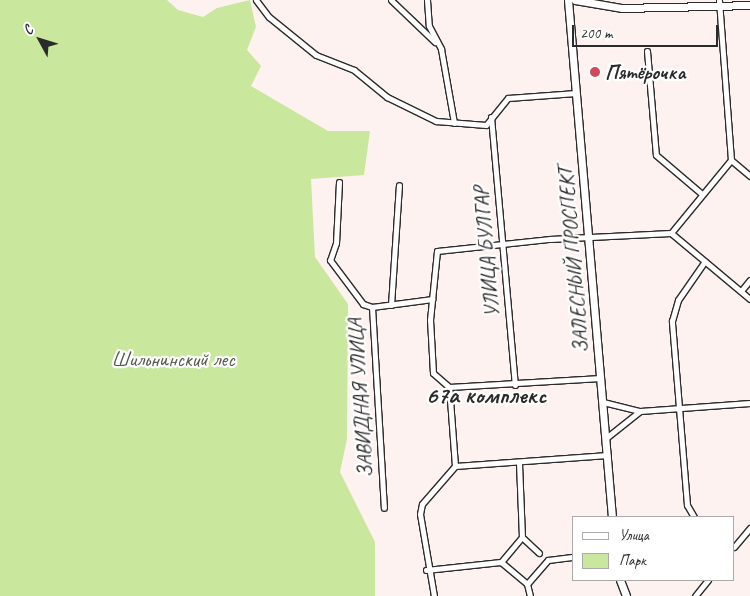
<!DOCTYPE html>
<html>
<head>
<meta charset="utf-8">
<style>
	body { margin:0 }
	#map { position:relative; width:750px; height:596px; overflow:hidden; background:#fdf2ef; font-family:Caveat,sans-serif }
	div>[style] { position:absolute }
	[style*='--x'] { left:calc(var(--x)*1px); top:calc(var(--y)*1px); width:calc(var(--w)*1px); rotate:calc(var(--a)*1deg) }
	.green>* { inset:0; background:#cae79e }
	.roads { filter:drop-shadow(1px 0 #2b2b2b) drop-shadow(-1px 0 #2b2b2b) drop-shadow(0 1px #2b2b2b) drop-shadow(0 -1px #2b2b2b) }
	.street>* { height:5px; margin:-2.5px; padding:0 2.5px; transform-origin:2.5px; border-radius:2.5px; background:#fff }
	.secondary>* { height:7px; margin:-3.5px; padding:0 3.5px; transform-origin:3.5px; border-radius:3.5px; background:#fff }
	.dots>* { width:14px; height:14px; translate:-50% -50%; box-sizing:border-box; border:2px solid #fff; border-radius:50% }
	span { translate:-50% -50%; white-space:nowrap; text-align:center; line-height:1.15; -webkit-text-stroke:4.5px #fff; paint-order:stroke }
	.poi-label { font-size:21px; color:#2b2b2b; font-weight:700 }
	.left { translate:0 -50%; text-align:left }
	.street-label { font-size:21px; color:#2b2b2b }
	.park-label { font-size:21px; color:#535a48 }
	.quarter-label { font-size:24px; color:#2b2b2b; font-weight:700 }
	.legend { position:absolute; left:572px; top:516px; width:162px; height:65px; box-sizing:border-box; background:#fff; border:1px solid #aaa; margin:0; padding:6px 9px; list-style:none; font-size:15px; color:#2b2b2b }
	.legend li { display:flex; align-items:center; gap:10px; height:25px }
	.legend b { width:25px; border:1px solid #aaa }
	.north { position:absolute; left:15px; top:15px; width:50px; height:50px; -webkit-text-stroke:4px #fff; paint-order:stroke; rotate:309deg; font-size:14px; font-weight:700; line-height:20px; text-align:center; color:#2b2b2b }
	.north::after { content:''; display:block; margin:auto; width:18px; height:22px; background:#2b2b2b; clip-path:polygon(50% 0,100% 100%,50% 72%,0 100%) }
	.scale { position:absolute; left:572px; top:25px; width:146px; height:22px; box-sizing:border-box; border:2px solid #2b2b2b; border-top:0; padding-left:6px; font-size:15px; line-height:18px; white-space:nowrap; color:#2b2b2b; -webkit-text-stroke:4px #fff; paint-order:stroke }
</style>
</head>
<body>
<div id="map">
	<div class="green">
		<i style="clip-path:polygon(0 0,167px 0,178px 10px,203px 17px,217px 8px,250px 0,256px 27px,247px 50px,261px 66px,251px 86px,328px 131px,370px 131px,364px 175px,311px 179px,315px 257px,348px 304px,347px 439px,340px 472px,375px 542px,375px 596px,0 596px)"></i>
	</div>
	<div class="roads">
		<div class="street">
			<i style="--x:256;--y:0;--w:21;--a:53"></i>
			<i style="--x:269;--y:17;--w:60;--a:39"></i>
			<i style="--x:316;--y:55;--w:41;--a:21.5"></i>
			<i style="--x:354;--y:70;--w:43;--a:39.3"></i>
			<i style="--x:387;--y:97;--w:55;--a:26.1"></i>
			<i style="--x:436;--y:121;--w:50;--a:4.6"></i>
			<i style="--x:486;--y:125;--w:35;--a:-51"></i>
			<i style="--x:508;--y:98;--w:68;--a:-4.2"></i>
			<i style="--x:391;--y:0;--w:61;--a:43.7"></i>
			<i style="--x:427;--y:0;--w:26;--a:86"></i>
			<i style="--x:429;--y:26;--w:26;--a:62"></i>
			<i style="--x:441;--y:49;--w:75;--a:80"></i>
			<i style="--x:647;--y:51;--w:104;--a:85.1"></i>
			<i style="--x:656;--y:155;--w:60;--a:40.3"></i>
			<i style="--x:491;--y:117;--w:269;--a:84.9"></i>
			<i style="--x:731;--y:160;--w:25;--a:40"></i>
			<i style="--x:339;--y:182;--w:61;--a:92.8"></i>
			<i style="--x:336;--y:243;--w:18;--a:109"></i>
			<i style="--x:330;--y:260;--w:55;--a:53.1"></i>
			<i style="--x:363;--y:304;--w:9;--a:18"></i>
			<i style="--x:372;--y:307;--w:61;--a:-7.6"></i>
			<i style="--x:671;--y:233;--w:94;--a:-50.6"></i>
			<i style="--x:731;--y:160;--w:160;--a:-94.3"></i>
			<i style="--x:671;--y:233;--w:103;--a:39.9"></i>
			<i style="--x:741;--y:291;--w:14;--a:-51"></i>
			<i style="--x:391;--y:305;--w:120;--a:-86.2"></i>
			<i style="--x:372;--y:307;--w:201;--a:86.6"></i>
			<i style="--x:449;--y:387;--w:152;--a:-3.4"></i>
			<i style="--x:603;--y:402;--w:38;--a:14"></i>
			<i style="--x:606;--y:438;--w:43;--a:-38.5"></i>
			<i style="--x:640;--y:411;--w:110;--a:-4.2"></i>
			<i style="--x:519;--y:463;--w:74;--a:87.7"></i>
			<i style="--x:455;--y:466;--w:153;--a:-4.1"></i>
			<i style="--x:694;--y:517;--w:14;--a:-120"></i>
			<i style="--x:687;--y:505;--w:185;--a:-94.7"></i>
			<i style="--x:672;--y:321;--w:22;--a:-74"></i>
			<i style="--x:678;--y:300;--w:47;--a:-55.3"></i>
			<i style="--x:734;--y:547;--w:25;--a:-50"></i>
			<i style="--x:539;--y:553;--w:23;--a:-137"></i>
			<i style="--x:522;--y:537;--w:33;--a:130"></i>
			<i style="--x:501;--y:562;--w:34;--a:40"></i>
			<i style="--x:527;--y:584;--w:32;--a:-49"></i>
			<i style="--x:548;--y:560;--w:26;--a:-7"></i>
			<i style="--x:426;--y:570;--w:75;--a:-6.1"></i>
			<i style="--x:527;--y:584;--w:12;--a:76"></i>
			<i style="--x:434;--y:596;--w:83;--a:-99.7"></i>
			<i style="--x:420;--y:514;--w:10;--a:-79"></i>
			<i style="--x:422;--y:504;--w:50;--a:-49"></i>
			<i style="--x:455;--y:466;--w:79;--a:-94.3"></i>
			<i style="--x:449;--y:387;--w:21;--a:-139"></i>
			<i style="--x:433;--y:373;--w:53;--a:-93.2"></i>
			<i style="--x:430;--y:320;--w:69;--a:-84.2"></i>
			<i style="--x:437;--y:251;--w:114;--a:-6.1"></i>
			<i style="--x:550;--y:239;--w:121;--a:-2.8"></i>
			<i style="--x:695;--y:596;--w:21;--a:-51"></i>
		</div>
		<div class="secondary">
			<i style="--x:568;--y:0;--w:519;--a:85.14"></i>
			<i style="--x:575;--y:0;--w:48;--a:9.7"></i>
			<i style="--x:622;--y:8;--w:128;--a:-1.3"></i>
			<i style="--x:620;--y:580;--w:17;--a:69"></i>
		</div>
	</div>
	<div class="dots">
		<i style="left:595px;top:72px;background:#d1495b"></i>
	</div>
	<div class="poi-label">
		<span class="left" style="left:605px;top:72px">Пятёрочка</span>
	</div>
	<div class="street-label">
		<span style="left:486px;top:252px;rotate:-95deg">УЛИЦА БУЛГАР</span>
		<span style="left:573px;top:260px;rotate:-95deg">ЗАЛЕСНЫЙ ПРОСПЕКТ</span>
		<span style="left:360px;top:398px;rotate:-94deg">ЗАВИДНАЯ УЛИЦА</span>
	</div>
	<div class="park-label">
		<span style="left:173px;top:359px">Шильнинский лес</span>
	</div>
	<div class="quarter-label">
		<span style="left:486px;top:396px">67а комплекс</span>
	</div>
	<ul class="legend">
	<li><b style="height:6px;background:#fff"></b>Улица</li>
	<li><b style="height:14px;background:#cae79e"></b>Парк</li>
	</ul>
	<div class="north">С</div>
	<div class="scale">200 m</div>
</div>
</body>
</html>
